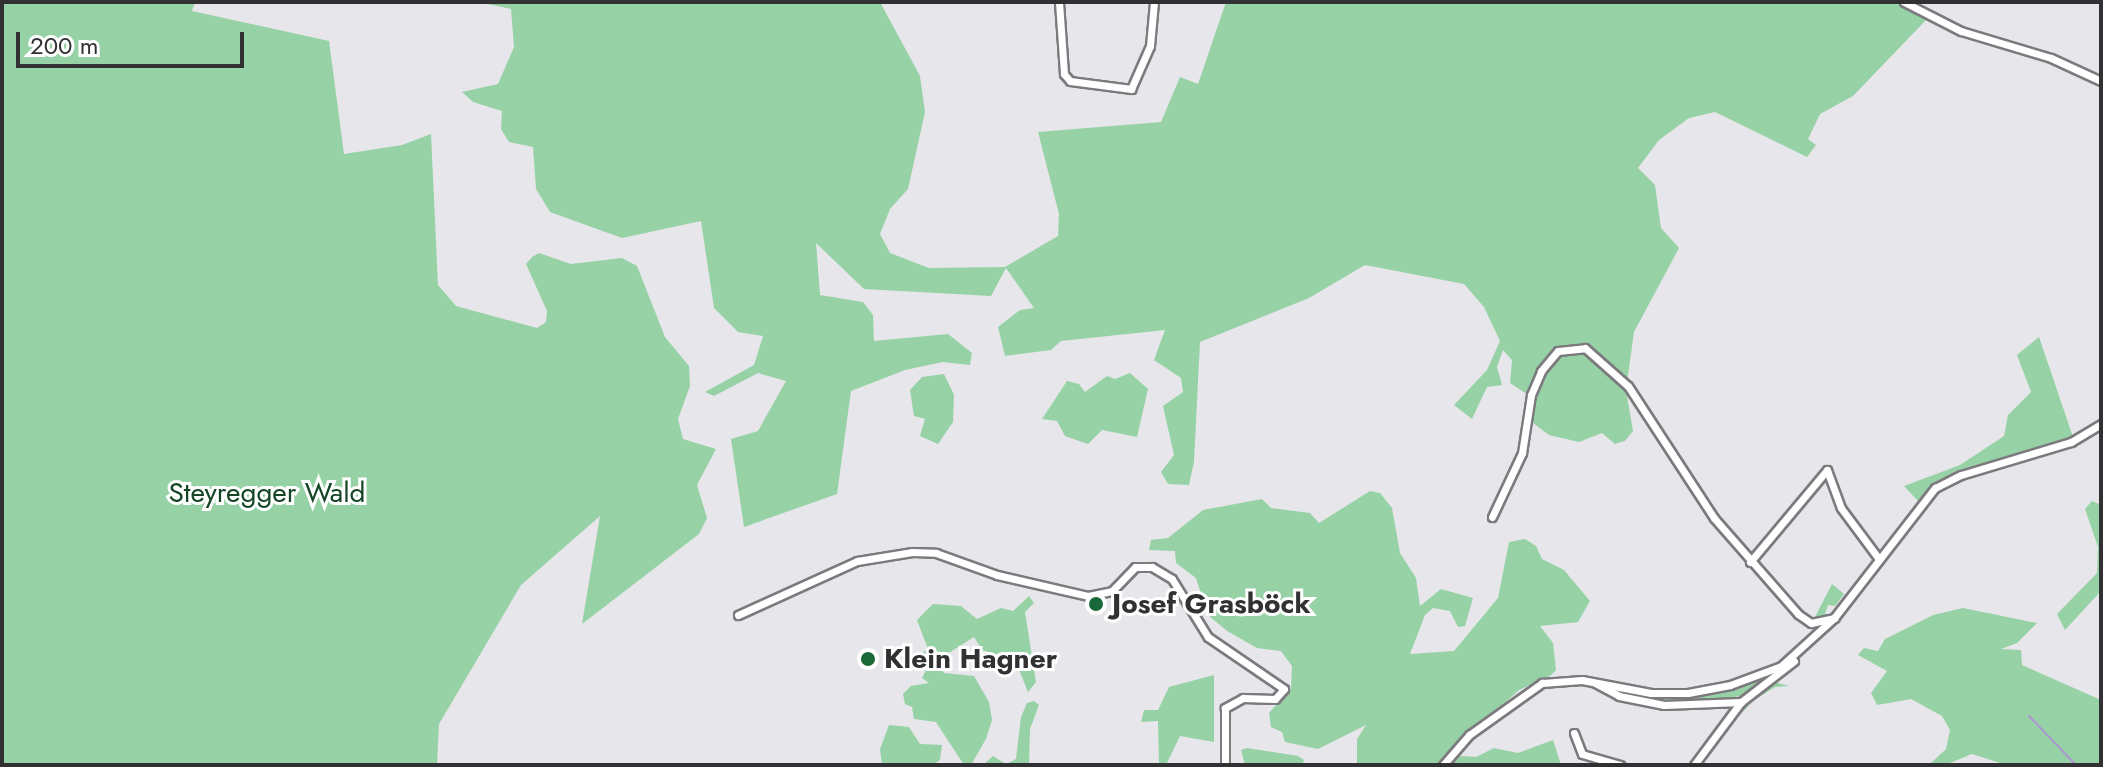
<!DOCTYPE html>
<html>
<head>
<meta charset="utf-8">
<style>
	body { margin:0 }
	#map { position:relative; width:2103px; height:767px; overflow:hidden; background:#e7e6ea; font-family:Jost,sans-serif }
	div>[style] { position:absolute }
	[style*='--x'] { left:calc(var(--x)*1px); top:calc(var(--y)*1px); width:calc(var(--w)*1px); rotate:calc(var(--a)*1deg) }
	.green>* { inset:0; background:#96d2a5 }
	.stream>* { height:2px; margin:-1px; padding:0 1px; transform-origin:1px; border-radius:1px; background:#ae94d6 }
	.roads { filter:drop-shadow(2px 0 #7c7a7e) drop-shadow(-2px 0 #7c7a7e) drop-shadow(0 2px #7c7a7e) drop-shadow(0 -2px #7c7a7e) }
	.street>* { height:7px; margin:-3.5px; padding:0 3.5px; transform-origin:3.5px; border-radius:3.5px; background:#fff }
	.dots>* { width:22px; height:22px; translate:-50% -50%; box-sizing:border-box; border:4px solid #fff; border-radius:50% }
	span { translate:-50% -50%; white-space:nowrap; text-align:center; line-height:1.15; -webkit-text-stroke:6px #fff; paint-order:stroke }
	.park-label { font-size:28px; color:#144525 }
	.poi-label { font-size:28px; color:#313032; font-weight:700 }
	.left { translate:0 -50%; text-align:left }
	.frame { position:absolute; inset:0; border:4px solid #313032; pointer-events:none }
	.scale { position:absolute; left:16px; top:32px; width:228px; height:36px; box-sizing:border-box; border:4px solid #313032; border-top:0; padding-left:10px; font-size:24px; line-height:28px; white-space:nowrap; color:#313032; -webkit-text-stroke:6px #fff; paint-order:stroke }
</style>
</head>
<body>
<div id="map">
	<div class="green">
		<i style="clip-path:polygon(2px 2px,195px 2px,192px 11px,329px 41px,344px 154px,402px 145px,431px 134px,438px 285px,456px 306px,537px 328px,546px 322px,547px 311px,526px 264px,532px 257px,539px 253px,571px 264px,622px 258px,637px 266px,665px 337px,689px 366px,690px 386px,678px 419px,683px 439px,716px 449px,697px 485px,707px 518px,699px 534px,582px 624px,600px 516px,521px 585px,439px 724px,437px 765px,2px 765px)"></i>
		<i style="clip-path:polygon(478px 2px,880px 2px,920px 76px,925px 112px,908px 189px,890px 209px,880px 234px,890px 253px,929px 268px,1005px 267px,1058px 236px,1059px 214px,1038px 132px,1161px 122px,1180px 77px,1198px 84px,1226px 2px,1896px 2px,1926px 20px,1853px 96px,1820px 114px,1808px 139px,1816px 145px,1807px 157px,1715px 112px,1689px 118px,1659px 140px,1638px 168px,1655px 185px,1661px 228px,1679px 248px,1634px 332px,1626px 390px,1633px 431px,1625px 441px,1615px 444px,1602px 433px,1579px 442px,1549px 435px,1529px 420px,1533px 398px,1510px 383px,1512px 360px,1503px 350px,1497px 367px,1502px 385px,1487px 387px,1472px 419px,1454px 405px,1487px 370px,1500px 341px,1484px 307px,1464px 284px,1365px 265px,1309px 298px,1200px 342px,1194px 462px,1189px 485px,1168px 484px,1161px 472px,1174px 455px,1163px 406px,1183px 392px,1181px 378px,1154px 360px,1165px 330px,1061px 341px,1051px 350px,1005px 356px,998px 327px,1020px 310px,1034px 308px,1006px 268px,991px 296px,864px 289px,816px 243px,820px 295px,863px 302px,873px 315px,874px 341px,948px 334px,972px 353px,970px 365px,943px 362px,905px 370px,851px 391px,837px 494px,744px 527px,731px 439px,758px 431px,786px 381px,758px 373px,714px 396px,705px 392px,754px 365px,763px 336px,738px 332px,714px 308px,701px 221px,622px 238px,550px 212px,536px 189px,533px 147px,509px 142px,501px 129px,502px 111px,473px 102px,462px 92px,498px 84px,514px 47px,511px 9px)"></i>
		<i style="clip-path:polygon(2039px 337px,2073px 437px,1949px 477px,1918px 501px,1904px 486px,1960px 465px,2004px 436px,2008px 415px,2031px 392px,2017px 355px)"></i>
		<i style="clip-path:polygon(1130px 373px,1148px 389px,1137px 437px,1102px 430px,1088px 444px,1065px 436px,1057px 421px,1042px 419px,1067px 381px,1079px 384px,1085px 392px,1107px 376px,1115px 379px)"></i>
		<i style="clip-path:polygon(944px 374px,954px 395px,953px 422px,938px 444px,920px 436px,925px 419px,914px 416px,910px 390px,922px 377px)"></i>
		<i style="clip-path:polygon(1370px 491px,1380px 493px,1392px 508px,1400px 553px,1416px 578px,1420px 606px,1441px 589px,1473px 598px,1465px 626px,1458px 627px,1450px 611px,1433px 608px,1425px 615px,1410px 654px,1454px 651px,1498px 598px,1509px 542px,1525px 539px,1536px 546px,1542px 559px,1564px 570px,1590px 601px,1578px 622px,1540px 626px,1553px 643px,1556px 670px,1550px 676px,1519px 690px,1447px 755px,1476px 757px,1494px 748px,1518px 753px,1553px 740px,1561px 765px,1357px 765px,1357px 739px,1366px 725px,1318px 749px,1285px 742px,1282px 732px,1271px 727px,1269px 713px,1291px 688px,1292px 666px,1281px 651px,1257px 648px,1227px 631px,1208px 615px,1196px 578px,1176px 563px,1175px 551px,1149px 550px,1151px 540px,1168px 538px,1203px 510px,1262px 499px,1271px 508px,1310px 513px,1319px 523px)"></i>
		<i style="clip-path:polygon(2092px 501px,2101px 505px,2101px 591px,2065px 630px,2057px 614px,2097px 573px,2098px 547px,2085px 509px)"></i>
		<i style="clip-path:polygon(1832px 584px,1844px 594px,1835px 606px,1828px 605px,1825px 614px,1830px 616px,1814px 619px)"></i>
		<i style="clip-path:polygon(1029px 596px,1034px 603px,1025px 612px,1036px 682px,1028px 692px,1015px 660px,982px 650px,974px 637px,947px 654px,933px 650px,931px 657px,944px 673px,974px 676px,989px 702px,992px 720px,986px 739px,971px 765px,964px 765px,936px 722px,914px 719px,912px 707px,905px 704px,903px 694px,911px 686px,929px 683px,922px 678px,926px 670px,920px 654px,928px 649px,917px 620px,933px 604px,961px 606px,977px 619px,1001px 608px,1013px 611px)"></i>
		<i style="clip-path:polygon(1963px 608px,2037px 623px,2017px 643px,2001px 649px,2021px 650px,2022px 665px,2101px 700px,2101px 765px,2006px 765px,1972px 754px,1945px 765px,1929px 765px,1946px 749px,1950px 730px,1942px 716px,1911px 699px,1877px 705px,1871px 693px,1887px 671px,1858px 655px,1864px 648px,1878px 651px,1885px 639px,1933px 615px)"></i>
		<i style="clip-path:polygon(1787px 666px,1747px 695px,1686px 705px,1624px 696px,1599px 685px,1680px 698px,1749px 683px)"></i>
		<i style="clip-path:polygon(1214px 675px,1214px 742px,1180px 736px,1166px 765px,1159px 765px,1158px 721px,1141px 722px,1144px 710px,1158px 710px,1169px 687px)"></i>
		<i style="clip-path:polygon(1774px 682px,1789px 686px,1775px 687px,1753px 701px,1710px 747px,1741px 706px)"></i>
		<i style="clip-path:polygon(1034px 701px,1039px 705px,1030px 729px,1029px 765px,983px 765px,993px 756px,1006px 764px,1016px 759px,1021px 717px,1027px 703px)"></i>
		<i style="clip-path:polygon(889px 725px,909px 727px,920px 744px,942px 745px,940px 760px,933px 765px,882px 765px,880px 749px)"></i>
		<i style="clip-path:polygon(1247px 748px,1298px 756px,1304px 760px,1302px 765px,1245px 765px,1241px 750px)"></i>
	</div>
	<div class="stream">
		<i style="--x:2029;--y:716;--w:68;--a:46.2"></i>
	</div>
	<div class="roads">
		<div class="street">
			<i style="--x:1059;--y:2;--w:72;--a:86"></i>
			<i style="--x:1064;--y:74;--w:9;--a:49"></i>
			<i style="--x:1070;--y:81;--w:62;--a:7.5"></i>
			<i style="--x:1131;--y:89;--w:47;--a:-66.2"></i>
			<i style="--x:1150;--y:46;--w:44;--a:-84.8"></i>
			<i style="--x:1904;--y:2;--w:64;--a:27"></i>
			<i style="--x:1961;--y:31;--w:94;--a:16.7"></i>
			<i style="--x:2051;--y:58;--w:55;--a:24.7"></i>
			<i style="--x:1492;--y:517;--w:71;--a:-64.9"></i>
			<i style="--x:1522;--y:453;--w:59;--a:-81.2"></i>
			<i style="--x:1531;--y:395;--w:26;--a:-67"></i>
			<i style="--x:1541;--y:371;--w:26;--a:-50"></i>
			<i style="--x:1558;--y:351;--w:27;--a:-6"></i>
			<i style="--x:1585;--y:348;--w:57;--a:41.5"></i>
			<i style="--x:1628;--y:386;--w:158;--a:56.9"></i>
			<i style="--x:1714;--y:518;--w:128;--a:48.8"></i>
			<i style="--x:1798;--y:614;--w:16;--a:35"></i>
			<i style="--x:1811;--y:623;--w:24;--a:-12"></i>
			<i style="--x:1750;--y:562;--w:120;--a:-50.1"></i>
			<i style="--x:1827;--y:470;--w:40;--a:69.8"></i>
			<i style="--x:1841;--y:508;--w:64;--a:53.3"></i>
			<i style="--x:738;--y:615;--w:131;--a:-24.4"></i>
			<i style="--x:857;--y:561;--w:56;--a:-9.3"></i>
			<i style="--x:912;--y:552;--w:24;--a:2"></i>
			<i style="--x:936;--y:553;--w:65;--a:19.8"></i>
			<i style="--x:997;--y:575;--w:93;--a:13"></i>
			<i style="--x:1088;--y:596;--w:25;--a:-12"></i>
			<i style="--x:1112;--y:591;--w:33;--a:-46"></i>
			<i style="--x:1135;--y:567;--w:17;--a:0"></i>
			<i style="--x:1152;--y:567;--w:23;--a:31"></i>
			<i style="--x:1172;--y:579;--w:68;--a:58.2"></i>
			<i style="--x:1208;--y:637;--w:92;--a:34.4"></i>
			<i style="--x:1284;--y:689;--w:13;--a:132"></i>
			<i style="--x:1275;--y:699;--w:32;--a:-178"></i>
			<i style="--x:1243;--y:698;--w:21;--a:151"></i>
			<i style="--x:1225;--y:708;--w:57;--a:90"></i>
			<i style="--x:1595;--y:683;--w:27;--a:28"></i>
			<i style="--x:1619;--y:696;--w:46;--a:11.3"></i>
			<i style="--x:1664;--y:705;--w:77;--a:-2.2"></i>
			<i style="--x:1574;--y:733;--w:22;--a:69"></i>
			<i style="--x:1582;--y:754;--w:40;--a:16"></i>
			<i style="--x:1443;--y:765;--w:40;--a:-49"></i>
			<i style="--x:1469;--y:735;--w:90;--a:-35.5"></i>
			<i style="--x:1542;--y:683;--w:40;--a:-4.3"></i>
			<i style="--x:1582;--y:680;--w:70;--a:10.7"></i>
			<i style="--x:1651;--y:693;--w:37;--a:0"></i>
			<i style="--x:1688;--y:693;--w:43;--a:-10.8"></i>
			<i style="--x:1730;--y:685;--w:54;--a:-20.4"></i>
			<i style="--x:1781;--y:666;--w:72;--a:-42.2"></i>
			<i style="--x:1834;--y:618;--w:165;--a:-52.2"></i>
			<i style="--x:1935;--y:488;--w:29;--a:-27"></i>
			<i style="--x:1961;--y:475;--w:115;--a:-16.7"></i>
			<i style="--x:2071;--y:442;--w:35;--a:-31"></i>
			<i style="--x:1694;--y:765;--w:79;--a:-53.3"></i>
			<i style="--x:1741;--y:702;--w:67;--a:-37.7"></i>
		</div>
	</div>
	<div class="dots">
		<i style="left:1096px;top:604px;background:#196837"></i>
		<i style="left:868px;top:659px;background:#196837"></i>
	</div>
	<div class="park-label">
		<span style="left:267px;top:493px">Steyregger Wald</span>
	</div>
	<div class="poi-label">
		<span class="left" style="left:1112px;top:604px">Josef Grasböck</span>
		<span class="left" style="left:884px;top:659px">Klein Hagner</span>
	</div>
	<div class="frame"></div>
	<div class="scale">200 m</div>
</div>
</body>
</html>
